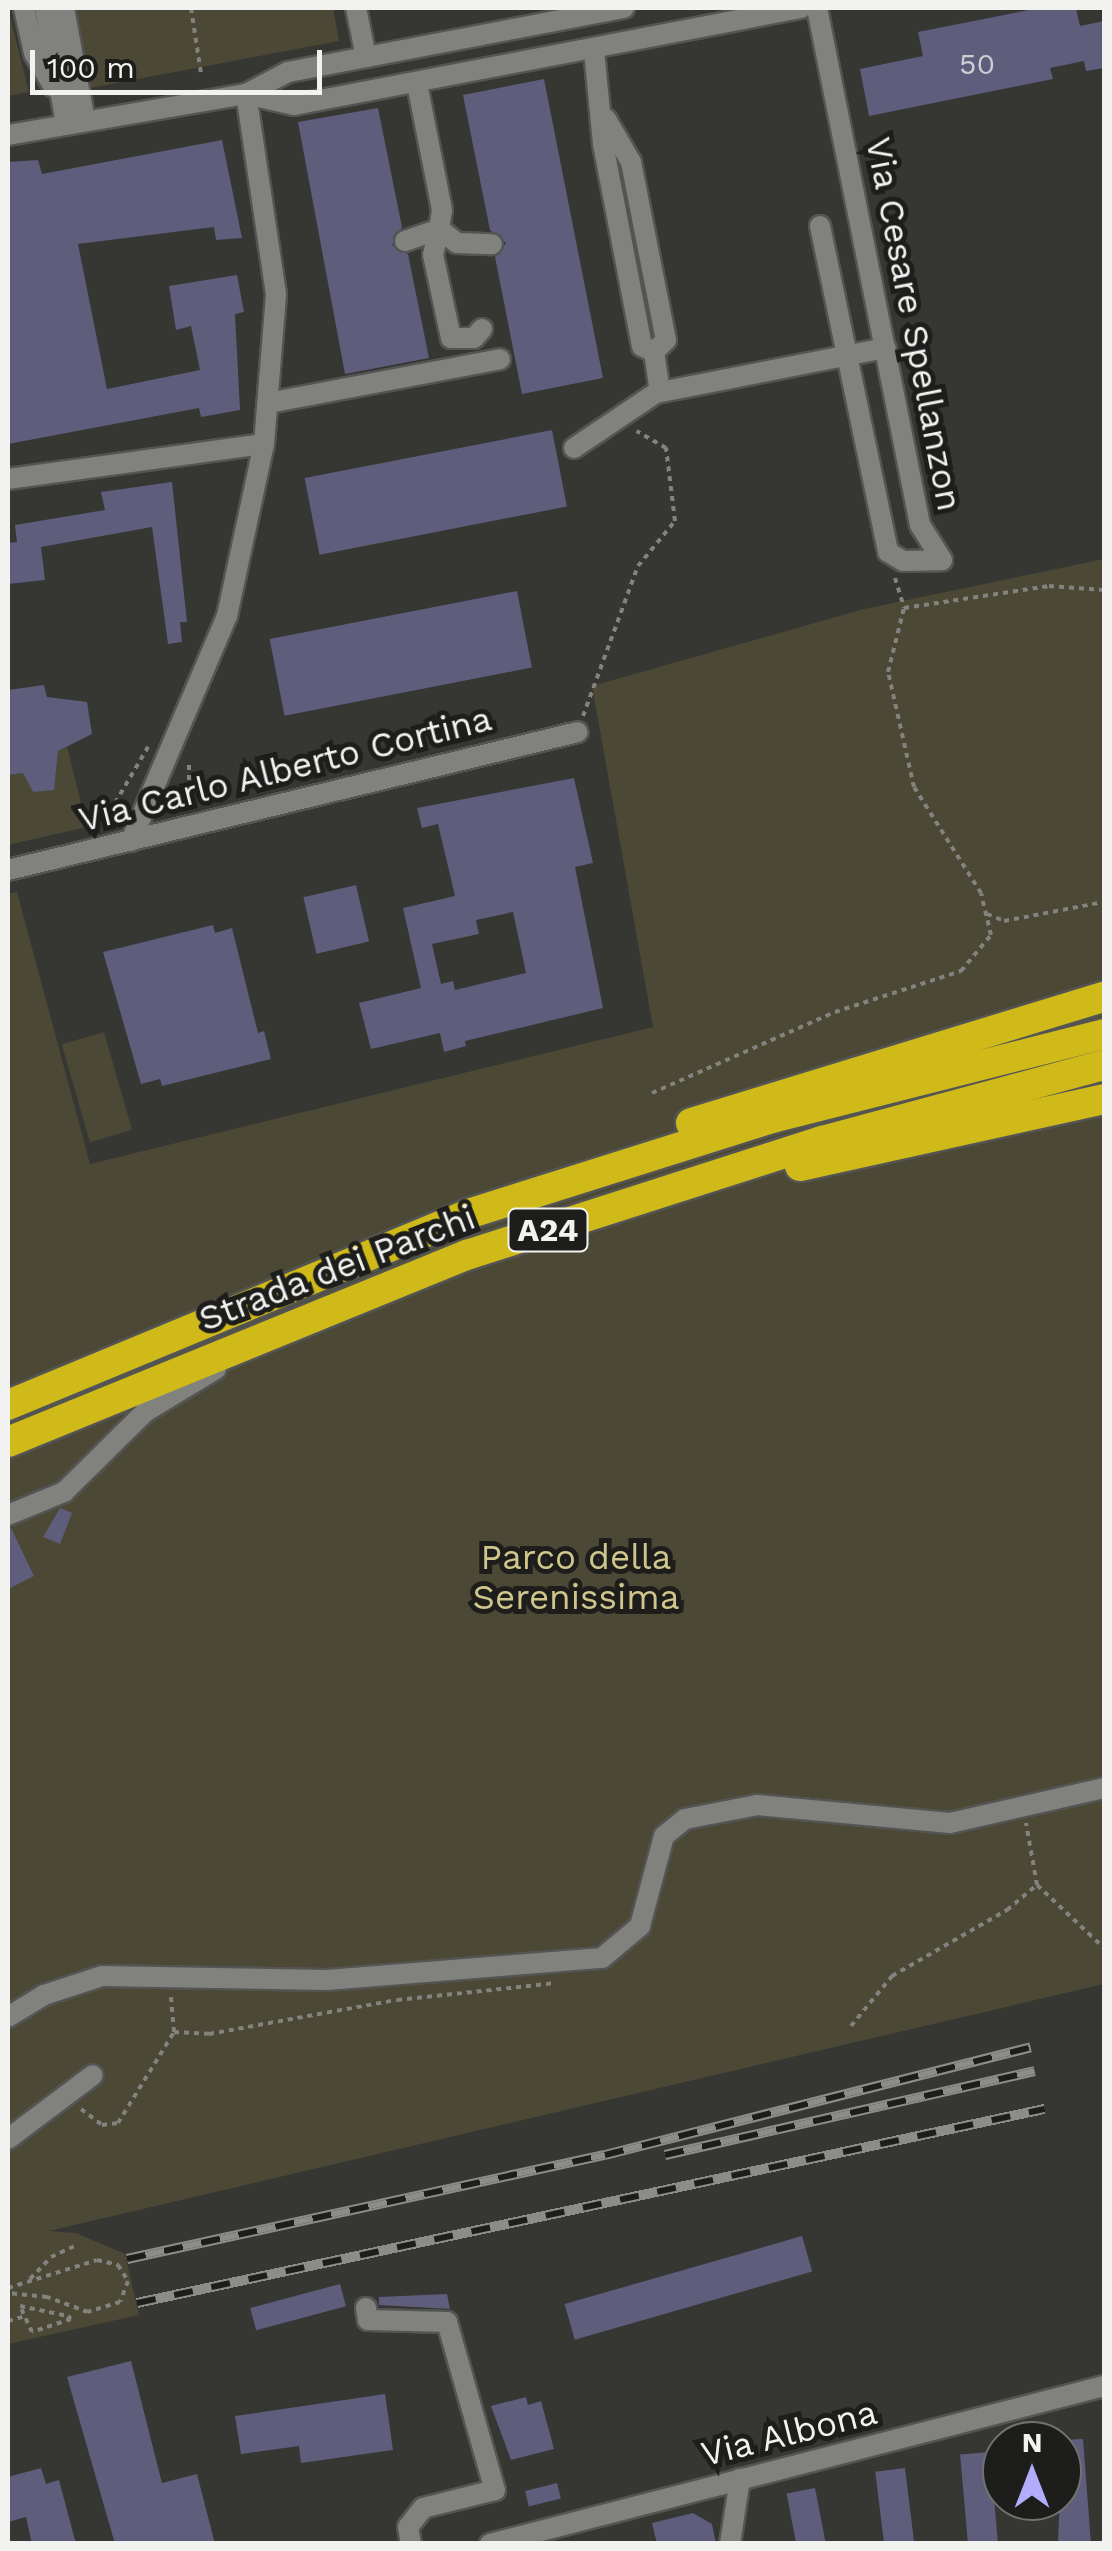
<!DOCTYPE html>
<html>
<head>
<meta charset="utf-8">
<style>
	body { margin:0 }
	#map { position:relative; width:1112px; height:2551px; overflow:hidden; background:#363633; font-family:"Work Sans",sans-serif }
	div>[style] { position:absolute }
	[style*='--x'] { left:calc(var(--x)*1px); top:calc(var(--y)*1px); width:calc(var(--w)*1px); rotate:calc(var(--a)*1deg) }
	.green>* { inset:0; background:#4b4835; transform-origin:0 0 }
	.building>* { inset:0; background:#5e5d7c; transform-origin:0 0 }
	.path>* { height:4px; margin-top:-2px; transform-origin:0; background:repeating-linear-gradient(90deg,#82827f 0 5px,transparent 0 10px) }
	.roads { filter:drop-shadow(2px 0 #545453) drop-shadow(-2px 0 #545453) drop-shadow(0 2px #545453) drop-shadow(0 -2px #545453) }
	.minor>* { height:20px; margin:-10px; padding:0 10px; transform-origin:10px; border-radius:10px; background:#81817e }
	.highway>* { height:30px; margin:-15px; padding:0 15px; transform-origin:15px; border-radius:15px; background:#cfba1a }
	.rail>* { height:10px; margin-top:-5px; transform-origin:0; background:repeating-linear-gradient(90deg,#1d1d1c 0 19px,#8c8c8a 0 38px); box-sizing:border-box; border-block:2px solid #8c8c8a }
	span { translate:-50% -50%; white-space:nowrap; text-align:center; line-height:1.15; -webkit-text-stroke:10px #1d1d1c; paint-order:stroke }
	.number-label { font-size:30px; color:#cdcdd4 }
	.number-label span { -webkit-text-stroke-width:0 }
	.shield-label span { padding:2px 8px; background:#1d1d1c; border:2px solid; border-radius:8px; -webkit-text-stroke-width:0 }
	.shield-label { font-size:32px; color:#f2f2f1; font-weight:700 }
	.street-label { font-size:35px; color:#f2f2f1 }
	.park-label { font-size:35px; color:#cec68a }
	.frame { position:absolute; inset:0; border:10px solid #f2f2f1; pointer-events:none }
	.north { position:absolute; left:982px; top:2421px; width:100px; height:100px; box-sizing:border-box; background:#1d1d1c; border:2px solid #727271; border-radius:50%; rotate:0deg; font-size:28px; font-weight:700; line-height:40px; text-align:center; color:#f2f2f1 }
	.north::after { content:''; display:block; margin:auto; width:35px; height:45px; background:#b2adfa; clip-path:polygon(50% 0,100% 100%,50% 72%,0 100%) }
	.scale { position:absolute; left:30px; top:50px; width:292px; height:45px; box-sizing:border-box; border:5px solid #f2f2f1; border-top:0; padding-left:12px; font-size:30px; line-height:35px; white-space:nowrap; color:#f2f2f1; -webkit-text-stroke:8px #1d1d1c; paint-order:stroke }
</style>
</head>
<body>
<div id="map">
	<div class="green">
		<i style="clip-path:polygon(8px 8px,29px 92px,8px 96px)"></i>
		<i style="clip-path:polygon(75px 8px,333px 8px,339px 41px,90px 88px)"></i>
		<i style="clip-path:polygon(1104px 559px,1104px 1984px,49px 2231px,76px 2233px,125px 2254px,139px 2315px,8px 2344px,8px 894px,17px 892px,90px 1164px,653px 1027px,592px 686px,864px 609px)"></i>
		<i style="clip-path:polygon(67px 746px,87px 827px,8px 845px,8px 775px,23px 773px,33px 792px,53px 790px,58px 751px)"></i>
		<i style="left:104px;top:1032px;width:102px;height:44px;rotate:74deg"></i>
	</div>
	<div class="building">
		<i style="clip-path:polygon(1039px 8px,1076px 8px,1080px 26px,1104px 21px,1104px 68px,1086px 71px,1084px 61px,1050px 68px,1053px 79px,869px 116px,860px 69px,923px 56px,918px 32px)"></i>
		<i style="clip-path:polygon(544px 79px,603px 378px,522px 394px,495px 257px,506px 243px,490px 230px,463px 95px)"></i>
		<i style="clip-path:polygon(378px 108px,402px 227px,392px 245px,408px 254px,429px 358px,345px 374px,298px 122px)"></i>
		<i style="clip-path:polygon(222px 140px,242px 238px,216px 240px,214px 227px,78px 244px,107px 389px,200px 370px,191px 326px,176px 330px,169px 286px,237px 275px,244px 312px,235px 314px,240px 410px,201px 417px,199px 408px,8px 444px,8px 162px,38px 160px,42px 174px)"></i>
		<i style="left:552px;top:430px;width:78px;height:252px;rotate:79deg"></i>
		<i style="clip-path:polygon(172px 482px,187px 622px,180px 622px,182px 642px,168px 644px,152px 527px,41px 547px,45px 580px,8px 584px,8px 543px,17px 542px,15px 525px,105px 510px,101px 492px)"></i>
		<i style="left:517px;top:591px;width:78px;height:252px;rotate:79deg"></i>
		<i style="clip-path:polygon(44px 685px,47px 697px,87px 702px,92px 734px,58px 751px,54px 790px,33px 792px,23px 773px,8px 775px,8px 690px)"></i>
		<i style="clip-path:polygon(evenodd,574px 778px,593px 863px,575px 867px,603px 1008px,465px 1041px,466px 1046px,444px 1052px,440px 1033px,371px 1049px,359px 1003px,421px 988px,403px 908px,455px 896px,438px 824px,422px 828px,417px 808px,574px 778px,513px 912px,526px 973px,455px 990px,453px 981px,441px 984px,432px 944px,479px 934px,476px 920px,513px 912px)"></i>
		<i style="left:356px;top:885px;width:58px;height:54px;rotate:77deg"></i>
		<i style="clip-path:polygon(213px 925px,215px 933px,232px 928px,258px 1033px,264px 1031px,271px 1059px,162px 1086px,160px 1079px,141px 1084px,103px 952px)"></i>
		<i style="clip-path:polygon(60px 1508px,72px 1513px,60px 1544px,43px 1537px)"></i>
		<i style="clip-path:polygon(11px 1528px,34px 1576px,8px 1589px,8px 1529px)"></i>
		<i style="left:802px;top:2236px;width:37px;height:247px;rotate:74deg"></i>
		<i style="left:340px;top:2284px;width:23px;height:93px;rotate:75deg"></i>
		<i style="clip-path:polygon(447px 2294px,450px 2309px,379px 2305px,379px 2297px)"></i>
		<i style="clip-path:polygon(131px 2361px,162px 2483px,197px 2474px,215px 2544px,115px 2544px,67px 2377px)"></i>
		<i style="clip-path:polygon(385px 2394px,393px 2450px,301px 2463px,299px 2446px,241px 2454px,235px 2416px)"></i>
		<i style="clip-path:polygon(526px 2397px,528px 2405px,541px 2401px,554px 2449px,511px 2460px,491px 2406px)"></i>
		<i style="clip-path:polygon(1083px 2439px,1091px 2544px,1058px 2544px,1062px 2440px)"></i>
		<i style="left:990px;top:2452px;width:92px;height:30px;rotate:85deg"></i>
		<i style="clip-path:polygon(41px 2468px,46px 2484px,59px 2480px,76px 2544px,32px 2544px,26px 2517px,8px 2522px,8px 2477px)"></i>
		<i style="left:905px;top:2468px;width:77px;height:30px;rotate:83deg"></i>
		<i style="left:557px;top:2483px;width:16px;height:33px;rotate:76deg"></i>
		<i style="left:815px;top:2488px;width:57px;height:29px;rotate:79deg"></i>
		<i style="clip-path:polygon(693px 2513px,712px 2524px,716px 2544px,657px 2544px,652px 2523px)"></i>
	</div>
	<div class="path">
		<i style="--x:191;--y:8;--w:66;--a:81.3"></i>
		<i style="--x:895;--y:578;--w:31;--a:73"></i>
		<i style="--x:904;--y:608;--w:147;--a:-8.6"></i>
		<i style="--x:1049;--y:586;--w:55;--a:4.2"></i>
		<i style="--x:583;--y:716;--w:160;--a:-69.9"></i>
		<i style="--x:638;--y:566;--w:58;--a:-50.6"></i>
		<i style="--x:675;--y:521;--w:74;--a:-97"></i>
		<i style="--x:666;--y:448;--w:34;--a:-150"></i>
		<i style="--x:189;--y:765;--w:17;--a:90"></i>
		<i style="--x:105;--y:820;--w:85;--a:-59.5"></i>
		<i style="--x:987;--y:914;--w:18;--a:22"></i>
		<i style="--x:1004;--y:921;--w:102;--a:-10.8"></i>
		<i style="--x:652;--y:1093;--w:200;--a:-23.9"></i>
		<i style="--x:835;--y:1012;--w:133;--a:-18"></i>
		<i style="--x:961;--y:971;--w:47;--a:-50.2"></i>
		<i style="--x:991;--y:935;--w:43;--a:-103.4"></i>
		<i style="--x:981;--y:893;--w:125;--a:-122.3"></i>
		<i style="--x:914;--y:787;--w:118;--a:-102.7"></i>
		<i style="--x:888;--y:672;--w:66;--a:-76"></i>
		<i style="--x:1037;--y:1885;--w:92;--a:43.2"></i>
		<i style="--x:851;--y:2026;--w:65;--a:-50.6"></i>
		<i style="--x:892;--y:1976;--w:133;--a:-29.9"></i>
		<i style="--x:1007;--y:1910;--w:39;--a:-40"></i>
		<i style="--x:1037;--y:1885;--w:63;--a:-100.1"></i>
		<i style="--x:174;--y:2032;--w:35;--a:3"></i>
		<i style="--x:209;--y:2034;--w:191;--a:-10.3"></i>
		<i style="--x:397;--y:2000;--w:159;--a:-6.1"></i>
		<i style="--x:81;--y:2109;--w:26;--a:37"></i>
		<i style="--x:102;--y:2125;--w:16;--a:-7"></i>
		<i style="--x:118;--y:2123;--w:107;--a:-58.4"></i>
		<i style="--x:174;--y:2032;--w:35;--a:-95"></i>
		<i style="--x:30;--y:2279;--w:30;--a:-46"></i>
		<i style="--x:51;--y:2257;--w:29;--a:-25"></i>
		<i style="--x:8;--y:2288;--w:93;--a:-17.5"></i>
		<i style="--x:97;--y:2260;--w:22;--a:13"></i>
		<i style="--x:118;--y:2265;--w:19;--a:58"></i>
		<i style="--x:128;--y:2281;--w:22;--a:111"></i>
		<i style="--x:120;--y:2302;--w:34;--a:163"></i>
		<i style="--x:88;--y:2312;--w:44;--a:-159.9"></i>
		<i style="--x:47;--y:2297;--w:39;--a:-174"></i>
		<i style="--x:20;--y:2306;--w:49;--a:11.8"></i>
		<i style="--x:68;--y:2316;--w:4;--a:45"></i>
		<i style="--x:71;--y:2319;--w:41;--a:161.6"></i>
		<i style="--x:32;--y:2332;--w:29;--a:-115"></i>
		<i style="--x:8;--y:2321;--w:15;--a:-16"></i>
	</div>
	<div class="roads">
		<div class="minor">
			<i style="--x:24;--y:8;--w:46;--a:77.5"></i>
			<i style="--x:34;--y:53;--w:39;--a:60"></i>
			<i style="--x:45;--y:8;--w:118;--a:79.7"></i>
			<i style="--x:64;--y:8;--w:115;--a:79.5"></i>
			<i style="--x:356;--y:8;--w:50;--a:78.5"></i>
			<i style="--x:817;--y:8;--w:527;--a:78.73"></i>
			<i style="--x:920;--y:525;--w:41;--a:57.8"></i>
			<i style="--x:594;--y:50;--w:94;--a:84.5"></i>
			<i style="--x:603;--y:144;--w:206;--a:79.1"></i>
			<i style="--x:642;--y:346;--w:13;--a:27"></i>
			<i style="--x:654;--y:352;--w:40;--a:81.5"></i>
			<i style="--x:246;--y:94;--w:49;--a:12.9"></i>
			<i style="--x:294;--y:105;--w:516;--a:-10.83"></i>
			<i style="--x:606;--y:119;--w:50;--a:59.8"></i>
			<i style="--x:631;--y:162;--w:181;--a:78.9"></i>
			<i style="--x:666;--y:340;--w:17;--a:135"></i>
			<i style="--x:8;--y:135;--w:242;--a:-9.8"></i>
			<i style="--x:246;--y:94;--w:47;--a:-27.6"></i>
			<i style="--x:288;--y:72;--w:342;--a:-10.8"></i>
			<i style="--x:820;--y:226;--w:333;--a:78.2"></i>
			<i style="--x:888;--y:552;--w:17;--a:31"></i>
			<i style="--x:903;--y:561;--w:39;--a:-1"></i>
			<i style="--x:405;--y:241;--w:36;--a:-19"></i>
			<i style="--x:439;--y:229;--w:19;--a:-81"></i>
			<i style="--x:442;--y:210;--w:128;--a:-101.2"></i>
			<i style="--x:482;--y:329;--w:12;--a:132"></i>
			<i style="--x:474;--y:338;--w:23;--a:180"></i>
			<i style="--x:451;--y:338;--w:85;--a:-102.2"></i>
			<i style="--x:433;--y:255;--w:27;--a:-77"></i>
			<i style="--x:439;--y:229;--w:23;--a:38"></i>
			<i style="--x:457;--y:243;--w:35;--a:2"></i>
			<i style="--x:268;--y:403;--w:236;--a:-10.7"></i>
			<i style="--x:574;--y:448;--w:99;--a:-33.9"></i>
			<i style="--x:656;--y:393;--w:234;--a:-11.1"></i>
			<i style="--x:8;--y:479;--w:258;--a:-7.8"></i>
			<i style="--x:131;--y:841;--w:245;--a:-66.9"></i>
			<i style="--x:227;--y:616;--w:176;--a:-77.9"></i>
			<i style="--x:264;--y:444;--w:150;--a:-85.4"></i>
			<i style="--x:276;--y:294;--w:202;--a:-98.5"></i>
			<i style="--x:8;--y:870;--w:586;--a:-13.61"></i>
			<i style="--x:8;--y:1515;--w:61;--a:-22.3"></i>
			<i style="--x:64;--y:1492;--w:114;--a:-44.6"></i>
			<i style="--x:145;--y:1412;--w:83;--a:-31.2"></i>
			<i style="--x:8;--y:2017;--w:42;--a:-31.4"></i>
			<i style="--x:44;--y:1995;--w:61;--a:-18.1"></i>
			<i style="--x:102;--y:1976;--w:225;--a:1"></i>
			<i style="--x:327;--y:1980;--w:276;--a:-4.6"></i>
			<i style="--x:602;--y:1958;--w:50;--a:-40.1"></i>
			<i style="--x:640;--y:1926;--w:93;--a:-75.1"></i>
			<i style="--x:664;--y:1836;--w:27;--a:-39"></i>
			<i style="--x:685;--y:1819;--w:73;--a:-11"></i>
			<i style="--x:757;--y:1805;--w:194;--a:5.3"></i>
			<i style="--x:950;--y:1823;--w:158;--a:-12.8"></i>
			<i style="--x:8;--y:2139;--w:106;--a:-37"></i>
			<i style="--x:366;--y:2308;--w:12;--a:81"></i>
			<i style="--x:368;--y:2320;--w:79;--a:1.5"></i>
			<i style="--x:447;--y:2322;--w:175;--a:74.1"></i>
			<i style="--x:495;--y:2490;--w:74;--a:166"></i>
			<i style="--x:423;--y:2508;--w:24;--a:128"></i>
			<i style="--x:408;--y:2527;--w:17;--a:80"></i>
			<i style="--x:490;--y:2544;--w:634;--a:-14.43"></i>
			<i style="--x:730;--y:2544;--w:66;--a:-81.3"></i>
		</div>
		<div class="highway">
			<i style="--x:691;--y:1123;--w:432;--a:-17"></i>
			<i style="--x:800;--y:1166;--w:311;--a:-12.4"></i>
			<i style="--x:8;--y:1405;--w:498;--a:-22.5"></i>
			<i style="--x:468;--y:1214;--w:319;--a:-17.5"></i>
			<i style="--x:772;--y:1118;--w:342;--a:-14.2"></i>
			<i style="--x:8;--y:1442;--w:496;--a:-22.2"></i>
			<i style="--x:467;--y:1255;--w:373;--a:-17.8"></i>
			<i style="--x:822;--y:1141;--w:292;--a:-15.1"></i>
		</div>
	</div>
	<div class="rail">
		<i style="--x:665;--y:2155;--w:379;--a:-12.8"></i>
		<i style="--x:127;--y:2259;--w:489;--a:-12.3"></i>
		<i style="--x:605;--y:2155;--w:439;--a:-14.2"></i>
		<i style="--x:137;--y:2303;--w:928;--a:-12.07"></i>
	</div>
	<div class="number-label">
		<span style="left:977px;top:64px">50</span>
	</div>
	<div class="shield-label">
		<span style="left:548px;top:1230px">A24</span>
	</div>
	<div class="street-label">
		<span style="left:914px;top:324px;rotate:79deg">Via Cesare Spellanzon</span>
		<span style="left:285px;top:769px;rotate:-14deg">Via Carlo Alberto Cortina</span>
		<span style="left:337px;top:1268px;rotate:-21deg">Strada dei Parchi</span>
		<span style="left:789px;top:2433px;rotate:-14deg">Via Albona</span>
	</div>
	<div class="park-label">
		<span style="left:576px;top:1577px">Parco della<br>Serenissima</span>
	</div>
	<div class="frame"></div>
	<div class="north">N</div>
	<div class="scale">100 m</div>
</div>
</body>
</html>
